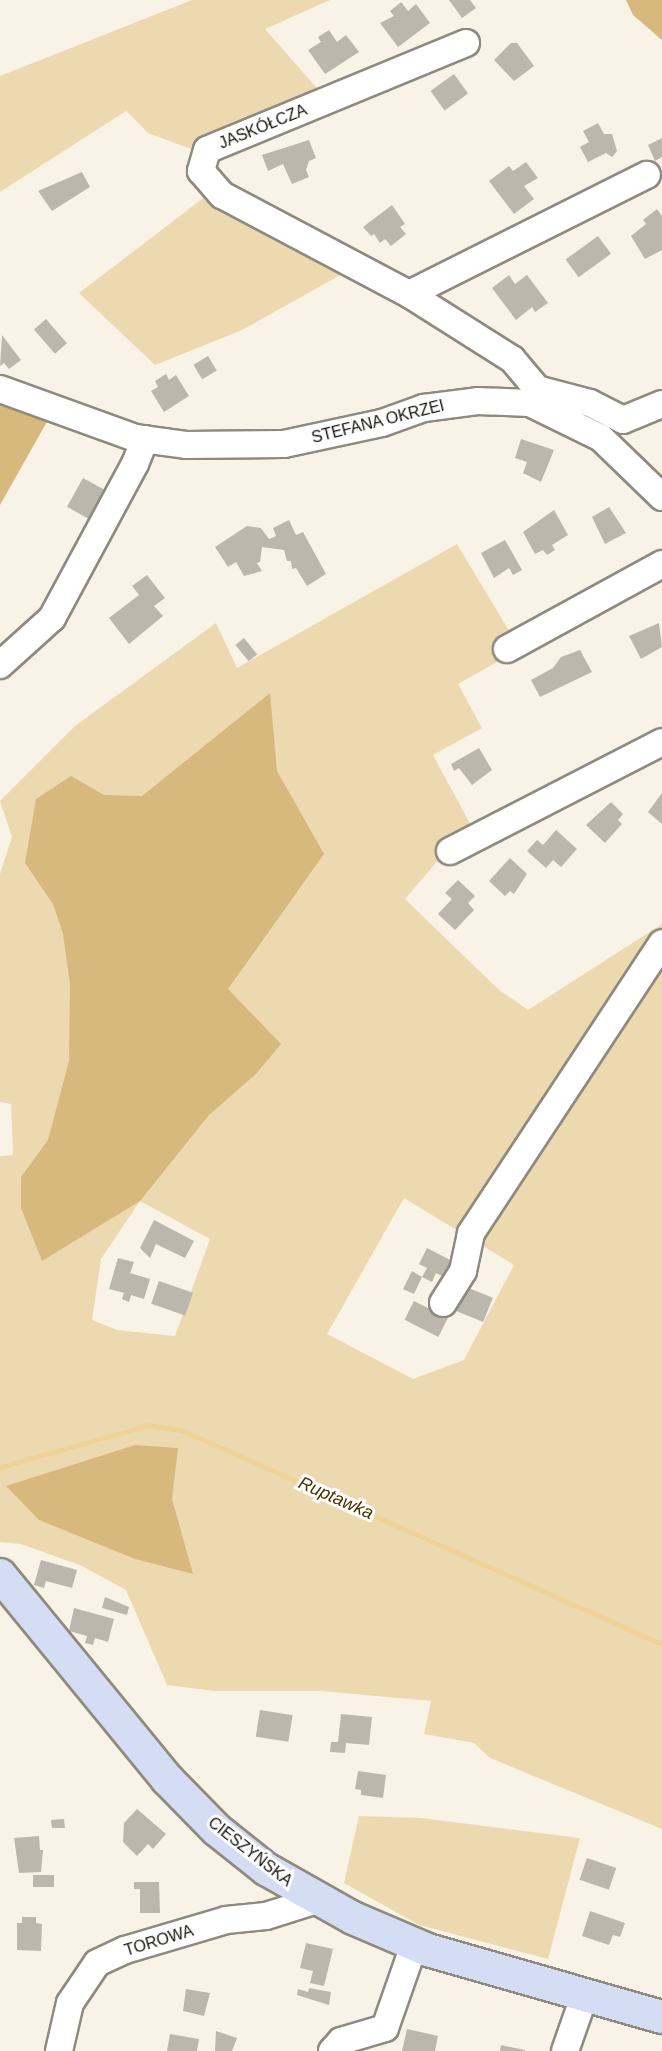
<!DOCTYPE html>
<html>
<head>
<meta charset="utf-8">
<style>
	body { margin:0 }
	#map { position:relative; width:662px; height:2051px; overflow:hidden; background:#f9f3e7; font-family:Arial,sans-serif }
	div>[style] { position:absolute }
	[style*='--x'] { left:calc(var(--x)*1px); top:calc(var(--y)*1px); width:calc(var(--w)*1px); rotate:calc(var(--a)*1deg) }
	.green>* { inset:0; background:#edd9b0 }
	.forest>* { inset:0; background:#d7b97e }
	.stream>* { height:5px; margin:-2.5px; padding:0 2.5px; transform-origin:2.5px; border-radius:2.5px; background:#f1d296 }
	.building>* { inset:0; background:#bcb7ac; transform-origin:0 0 }
	.roads { filter:drop-shadow(2px 0 #8f8a7f) drop-shadow(-2px 0 #8f8a7f) drop-shadow(0 2px #8f8a7f) drop-shadow(0 -2px #8f8a7f) }
	.minor>* { height:26px; margin:-13px; padding:0 13px; transform-origin:13px; border-radius:13px; background:#fff }
	.major>* { height:32px; margin:-16px; padding:0 16px; transform-origin:16px; border-radius:16px; background:#d5ddf5 }
	span { translate:-50% -50%; white-space:nowrap; text-align:center; line-height:1.15; -webkit-text-stroke:6px #fff; paint-order:stroke }
	.street-label { font-size:16px; color:#14120e }
	.water-label { font-size:18px; color:#473300; font-style:italic }
</style>
</head>
<body>
<div id="map">
	<div class="green">
		<i style="clip-path:polygon(192px 0,330px 0,265px 29px,322px 94px,207px 136px,191px 149px,148px 133px,126px 111px,0 192px,0 76px)"></i>
		<i style="clip-path:polygon(210px 193px,344px 273px,242px 330px,155px 365px,79px 293px)"></i>
		<i style="clip-path:polygon(evenodd,457px 544px,520px 649px,458px 684px,482px 728px,433px 755px,473px 829px,459px 836px,405px 899px,498px 989px,528px 1010px,662px 924px,662px 1829px,490px 1758px,474px 1743px,424px 1734px,431px 1701px,321px 1691px,214px 1691px,167px 1685px,126px 1590px,82px 1566px,21px 1544px,0 1542px,0 1156px,13px 1155px,11px 1104px,0 1102px,0 874px,12px 837px,0 801px,75px 726px,216px 623px,237px 668px,457px 544px,404px 1198px,514px 1265px,464px 1360px,413px 1379px,327px 1334px,404px 1198px,457px 544px,140px 1201px,210px 1239px,175px 1336px,117px 1330px,92px 1320px,101px 1259px,140px 1201px)"></i>
		<i style="clip-path:polygon(359px 1816px,421px 1818px,580px 1838px,548px 1959px,419px 1925px,344px 1883px)"></i>
	</div>
	<div class="forest">
		<i style="clip-path:polygon(626px 0,662px 0,662px 40px,633px 15px)"></i>
		<i style="clip-path:polygon(0 406px,25px 410px,48px 420px,0 505px)"></i>
		<i style="clip-path:polygon(270px 693px,277px 771px,324px 854px,228px 989px,281px 1044px,257px 1073px,209px 1115px,140px 1201px,42px 1261px,21px 1208px,21px 1177px,48px 1140px,69px 1061px,70px 984px,63px 934px,53px 904px,25px 863px,36px 799px,71px 776px,104px 795px,142px 796px)"></i>
		<i style="clip-path:polygon(135px 1445px,178px 1448px,172px 1499px,193px 1574px,135px 1559px,39px 1520px,6px 1486px)"></i>
	</div>
	<div class="stream">
		<i style="--x:0;--y:1467;--w:154;--a:-15.8"></i>
		<i style="--x:148;--y:1425;--w:36;--a:9"></i>
		<i style="--x:184;--y:1431;--w:523;--a:24.02"></i>
	</div>
	<div class="building">
		<i style="clip-path:polygon(449px 0,470px 0,476px 8px,462px 18px)"></i>
		<i style="clip-path:polygon(401px 2px,408px 11px,416px 4px,430px 23px,398px 47px,380px 23px,394px 16px,390px 11px)"></i>
		<i style="clip-path:polygon(329px 30px,337px 42px,346px 35px,359px 52px,325px 74px,308px 50px,321px 42px,318px 37px)"></i>
		<i style="clip-path:polygon(511px 43px,517px 43px,534px 66px,514px 81px,494px 60px)"></i>
		<i style="left:454px;top:74px;width:24px;height:29px;rotate:54deg"></i>
		<i style="clip-path:polygon(598px 123px,604px 134px,612px 134px,617px 151px,612px 157px,606px 153px,588px 162px,580px 147px,589px 142px,583px 131px)"></i>
		<i style="clip-path:polygon(662px 138px,662px 157px,655px 161px,648px 145px)"></i>
		<i style="clip-path:polygon(309px 140px,316px 158px,309px 161px,306px 170px,309px 177px,292px 184px,283px 164px,268px 171px,262px 155px)"></i>
		<i style="clip-path:polygon(526px 162px,538px 178px,524px 186px,534px 199px,514px 214px,489px 181px,509px 166px,513px 171px)"></i>
		<i style="clip-path:polygon(82px 172px,90px 187px,52px 211px,38px 191px)"></i>
		<i style="clip-path:polygon(392px 205px,405px 224px,400px 227px,406px 234px,391px 246px,385px 239px,380px 243px,374px 234px,371px 236px,363px 227px)"></i>
		<i style="clip-path:polygon(657px 209px,662px 216px,662px 250px,645px 259px,631px 236px,646px 224px,643px 220px)"></i>
		<i style="left:598px;top:236px;width:22px;height:40px;rotate:54deg"></i>
		<i style="clip-path:polygon(509px 275px,515px 284px,527px 275px,548px 303px,535px 312px,532px 307px,516px 320px,492px 288px)"></i>
		<i style="left:46px;top:319px;width:32px;height:16px;rotate:49deg"></i>
		<i style="clip-path:polygon(2px 335px,21px 360px,9px 369px,4px 363px,0 366px)"></i>
		<i style="left:208px;top:356px;width:17px;height:17px;rotate:59deg"></i>
		<i style="clip-path:polygon(166px 374px,169px 380px,176px 375px,189px 396px,164px 412px,151px 391px,158px 387px,155px 381px)"></i>
		<i style="clip-path:polygon(521px 439px,554px 450px,541px 482px,523px 473px,527px 462px,515px 458px)"></i>
		<i style="left:83px;top:478px;width:26px;height:33px;rotate:29deg"></i>
		<i style="clip-path:polygon(609px 507px,626px 533px,605px 544px,592px 517px)"></i>
		<i style="clip-path:polygon(554px 510px,568px 535px,552px 545px,555px 550px,547px 555px,543px 550px,535px 554px,523px 532px)"></i>
		<i style="clip-path:polygon(289px 520px,296px 535px,303px 532px,326px 574px,307px 586px,296px 568px,292px 569px,291px 561px,287px 561px,284px 550px,262px 547px,260px 562px,257px 563px,262px 571px,244px 576px,236px 562px,228px 567px,215px 547px,247px 526px,261px 528px,269px 539px,276px 536px,273px 528px)"></i>
		<i style="clip-path:polygon(505px 540px,522px 570px,513px 575px,509px 568px,494px 578px,481px 553px)"></i>
		<i style="clip-path:polygon(147px 575px,165px 598px,154px 606px,163px 616px,129px 644px,109px 618px,139px 595px,132px 586px)"></i>
		<i style="clip-path:polygon(659px 623px,662px 647px,641px 659px,629px 636px)"></i>
		<i style="left:244px;top:638px;width:21px;height:11px;rotate:51deg"></i>
		<i style="clip-path:polygon(580px 650px,592px 672px,540px 697px,531px 680px,553px 668px,561px 657px)"></i>
		<i style="clip-path:polygon(479px 748px,492px 770px,472px 785px,459px 768px,454px 771px,451px 764px)"></i>
		<i style="clip-path:polygon(662px 793px,662px 824px,648px 812px)"></i>
		<i style="clip-path:polygon(611px 802px,623px 814px,618px 820px,622px 824px,605px 843px,586px 825px)"></i>
		<i style="clip-path:polygon(556px 830px,577px 849px,561px 867px,553px 860px,546px 868px,527px 851px,537px 840px,543px 845px)"></i>
		<i style="clip-path:polygon(510px 858px,527px 874px,514px 894px,510px 891px,505px 896px,489px 881px)"></i>
		<i style="clip-path:polygon(458px 880px,475px 896px,468px 903px,474px 910px,455px 930px,438px 914px,452px 899px,445px 893px)"></i>
		<i style="clip-path:polygon(154px 1220px,194px 1241px,185px 1258px,156px 1244px,150px 1258px,140px 1248px)"></i>
		<i style="clip-path:polygon(427px 1248px,460px 1265px,452px 1281px,436px 1273px,432px 1282px,422px 1277px,414px 1294px,403px 1289px,412px 1271px,422px 1277px,427px 1268px,419px 1264px)"></i>
		<i style="clip-path:polygon(118px 1258px,134px 1262px,130px 1273px,150px 1279px,144px 1299px,131px 1295px,129px 1302px,122px 1299px,124px 1293px,109px 1289px)"></i>
		<i style="left:159px;top:1281px;width:36px;height:24px;rotate:19deg"></i>
		<i style="left:466px;top:1287px;width:29px;height:26px;rotate:22deg"></i>
		<i style="left:414px;top:1301px;width:38px;height:21px;rotate:27deg"></i>
		<i style="clip-path:polygon(41px 1560px,77px 1570px,72px 1588px,46px 1581px,44px 1588px,34px 1585px)"></i>
		<i style="clip-path:polygon(105px 1597px,129px 1607px,127px 1615px,102px 1608px)"></i>
		<i style="clip-path:polygon(74px 1608px,114px 1619px,108px 1642px,95px 1638px,93px 1645px,85px 1643px,87px 1636px,69px 1631px)"></i>
		<i style="left:260px;top:1710px;width:33px;height:27px;rotate:9deg"></i>
		<i style="clip-path:polygon(341px 1714px,372px 1717px,369px 1745px,346px 1743px,345px 1753px,330px 1752px,331px 1742px,338px 1742px)"></i>
		<i style="clip-path:polygon(358px 1771px,386px 1775px,383px 1798px,361px 1795px,361px 1790px,355px 1789px)"></i>
		<i style="clip-path:polygon(137px 1809px,166px 1834px,153px 1849px,148px 1844px,137px 1856px,123px 1842px,124px 1823px)"></i>
		<i style="clip-path:polygon(64px 1819px,65px 1828px,52px 1828px,51px 1820px)"></i>
		<i style="clip-path:polygon(39px 1836px,40px 1850px,43px 1850px,41px 1872px,19px 1873px,14px 1838px)"></i>
		<i style="left:587px;top:1858px;width:31px;height:23px;rotate:19deg"></i>
		<i style="left:54px;top:1875px;width:12px;height:21px;rotate:90deg"></i>
		<i style="clip-path:polygon(134px 1882px,159px 1882px,160px 1913px,140px 1913px,140px 1889px,134px 1889px)"></i>
		<i style="clip-path:polygon(590px 1911px,625px 1923px,620px 1937px,613px 1935px,609px 1945px,582px 1936px)"></i>
		<i style="clip-path:polygon(22px 1917px,36px 1917px,36px 1923px,42px 1924px,41px 1951px,17px 1950px,17px 1923px,22px 1923px)"></i>
		<i style="clip-path:polygon(306px 1943px,333px 1949px,324px 1986px,310px 1983px,313px 1971px,300px 1968px)"></i>
		<i style="clip-path:polygon(309px 1988px,331px 1992px,329px 2005px,297px 1995px,298px 1989px,308px 1992px)"></i>
		<i style="clip-path:polygon(186px 1989px,210px 1993px,204px 2016px,183px 2011px)"></i>
		<i style="clip-path:polygon(407px 2029px,438px 2036px,435px 2051px,402px 2051px)"></i>
		<i style="clip-path:polygon(216px 2031px,237px 2038px,232px 2051px,215px 2051px)"></i>
		<i style="clip-path:polygon(170px 2034px,199px 2039px,197px 2051px,167px 2051px)"></i>
		<i style="clip-path:polygon(501px 2045px,525px 2050px,525px 2051px,500px 2051px)"></i>
	</div>
	<div class="roads">
		<div class="minor">
			<i style="--x:466;--y:43;--w:280;--a:157.6"></i>
			<i style="--x:207;--y:150;--w:22;--a:106"></i>
			<i style="--x:201;--y:171;--w:32;--a:49"></i>
			<i style="--x:222;--y:195;--w:212;--a:27.9"></i>
			<i style="--x:409;--y:294;--w:122;--a:32.3"></i>
			<i style="--x:512;--y:359;--w:39;--a:50"></i>
			<i style="--x:537;--y:389;--w:16;--a:117"></i>
			<i style="--x:409;--y:294;--w:266;--a:-26.6"></i>
			<i style="--x:0;--y:389;--w:144;--a:19.9"></i>
			<i style="--x:135;--y:438;--w:51;--a:7.8"></i>
			<i style="--x:186;--y:445;--w:98;--a:-0.6"></i>
			<i style="--x:284;--y:444;--w:100;--a:-12.1"></i>
			<i style="--x:382;--y:423;--w:45;--a:-19.7"></i>
			<i style="--x:424;--y:408;--w:54;--a:-7.4"></i>
			<i style="--x:478;--y:401;--w:52;--a:2.2"></i>
			<i style="--x:530;--y:403;--w:79;--a:26.2"></i>
			<i style="--x:601;--y:438;--w:85;--a:44"></i>
			<i style="--x:537;--y:389;--w:55;--a:14.8"></i>
			<i style="--x:590;--y:403;--w:37;--a:27"></i>
			<i style="--x:623;--y:420;--w:42;--a:-22.3"></i>
			<i style="--x:507;--y:649;--w:177;--a:-28.7"></i>
			<i style="--x:0;--y:665;--w:70;--a:-42.1"></i>
			<i style="--x:52;--y:618;--w:175;--a:-61.7"></i>
			<i style="--x:135;--y:464;--w:27;--a:-68"></i>
			<i style="--x:450;--y:851;--w:238;--a:-27.2"></i>
			<i style="--x:443;--y:1303;--w:38;--a:-58"></i>
			<i style="--x:463;--y:1271;--w:39;--a:-78"></i>
			<i style="--x:471;--y:1233;--w:347;--a:-56.6"></i>
			<i style="--x:59;--y:2051;--w:49;--a:-77.1"></i>
			<i style="--x:70;--y:2003;--w:48;--a:-56"></i>
			<i style="--x:97;--y:1963;--w:31;--a:-25"></i>
			<i style="--x:125;--y:1950;--w:105;--a:-16.5"></i>
			<i style="--x:226;--y:1920;--w:40;--a:-5.7"></i>
			<i style="--x:266;--y:1916;--w:53;--a:-17.4"></i>
			<i style="--x:332;--y:2051;--w:13;--a:-48"></i>
			<i style="--x:341;--y:2041;--w:46;--a:-16.5"></i>
			<i style="--x:385;--y:2028;--w:88;--a:-70.7"></i>
			<i style="--x:565;--y:2051;--w:60;--a:-70.7"></i>
		</div>
		<div class="major">
			<i style="--x:0;--y:1575;--w:264;--a:50.7"></i>
			<i style="--x:167;--y:1779;--w:71;--a:45.6"></i>
			<i style="--x:217;--y:1830;--w:63;--a:38.5"></i>
			<i style="--x:266;--y:1869;--w:100;--a:29.4"></i>
			<i style="--x:353;--y:1918;--w:82;--a:23.1"></i>
			<i style="--x:428;--y:1950;--w:243;--a:16"></i>
		</div>
	</div>
	<div class="street-label">
		<span style="left:263px;top:127px;rotate:-22deg">JASKÓŁCZA</span>
		<span style="left:378px;top:422px;rotate:-14deg">STEFANA OKRZEI</span>
		<span style="left:250px;top:1852px;rotate:38deg">CIESZYŃSKA</span>
		<span style="left:159px;top:1941px;rotate:-17deg">TOROWA</span>
	</div>
	<div class="water-label">
		<span style="left:336px;top:1498px;rotate:24deg">Ruptawka</span>
	</div>
</div>
</body>
</html>
